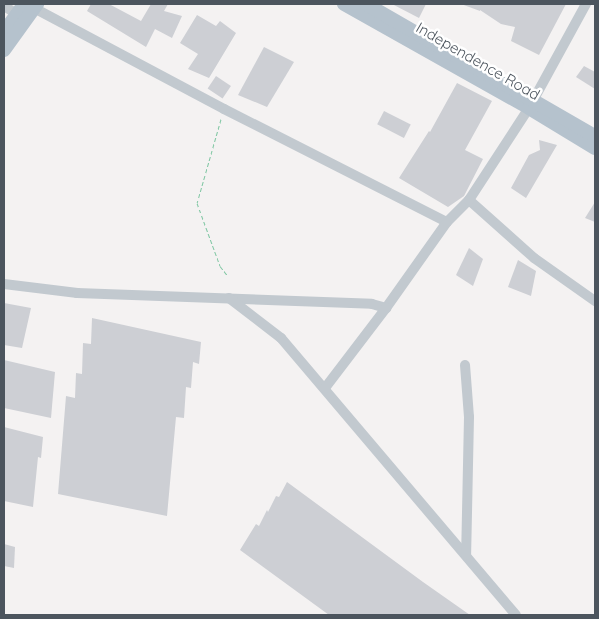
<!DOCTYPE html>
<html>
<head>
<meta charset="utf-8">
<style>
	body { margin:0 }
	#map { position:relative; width:599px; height:619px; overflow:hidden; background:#f4f2f2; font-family:Quicksand,sans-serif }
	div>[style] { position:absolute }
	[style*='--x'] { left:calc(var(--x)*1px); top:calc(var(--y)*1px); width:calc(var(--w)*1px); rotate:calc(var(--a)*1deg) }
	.building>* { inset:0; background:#cdcfd4; transform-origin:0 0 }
	.path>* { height:1px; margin-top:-0.5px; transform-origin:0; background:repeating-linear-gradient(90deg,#81c7a4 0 4px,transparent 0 6.5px) }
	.minor>* { height:10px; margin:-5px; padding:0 5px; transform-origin:5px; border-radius:5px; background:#c2c9cf }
	.major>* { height:14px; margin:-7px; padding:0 7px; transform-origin:7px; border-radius:7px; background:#b5c2cd }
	span { translate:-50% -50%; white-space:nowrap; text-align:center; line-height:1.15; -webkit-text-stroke:5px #fff; paint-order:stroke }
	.street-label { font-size:15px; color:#4c555e }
	.frame { position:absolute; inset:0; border:5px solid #4c555e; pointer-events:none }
</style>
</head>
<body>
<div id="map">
	<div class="building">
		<i style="clip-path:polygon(91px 4px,109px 4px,141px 21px,151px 4px,168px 4px,164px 11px,182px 16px,172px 38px,155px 29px,146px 47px,87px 11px)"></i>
		<i style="clip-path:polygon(392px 4px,426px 4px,419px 18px)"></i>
		<i style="clip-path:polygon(461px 4px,566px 4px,539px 55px,511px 41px,515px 27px,501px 24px,480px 10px,480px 11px)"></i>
		<i style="clip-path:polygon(197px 15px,216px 26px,220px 21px,236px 33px,209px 78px,188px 69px,198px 54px,180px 43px)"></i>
		<i style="clip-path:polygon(264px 47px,294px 62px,267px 107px,238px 95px)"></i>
		<i style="clip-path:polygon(584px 66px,595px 72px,595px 89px,576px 77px)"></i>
		<i style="left:216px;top:76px;width:18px;height:15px;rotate:34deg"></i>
		<i style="clip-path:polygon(457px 83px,492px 101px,465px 150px,483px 159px,464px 196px,448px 207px,399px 178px,429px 131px,430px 132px)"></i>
		<i style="left:384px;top:111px;width:30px;height:15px;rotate:27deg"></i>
		<i style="clip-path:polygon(539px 140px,557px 145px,526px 198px,511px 188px,529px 155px,540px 150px)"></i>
		<i style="clip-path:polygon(595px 202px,595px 222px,585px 218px)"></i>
		<i style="clip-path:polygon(469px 248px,483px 259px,473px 286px,456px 275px)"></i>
		<i style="clip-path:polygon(518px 260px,536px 271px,531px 296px,508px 287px)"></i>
		<i style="clip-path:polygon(4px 303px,31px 308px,22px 348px,4px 345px)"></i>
		<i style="clip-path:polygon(92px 318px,201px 342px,199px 364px,193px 362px,191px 388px,186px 387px,184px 418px,176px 417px,167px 516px,58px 494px,66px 396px,75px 398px,76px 373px,82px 374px,83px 343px,91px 344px)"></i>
		<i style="clip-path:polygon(4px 360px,55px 372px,51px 418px,4px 408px)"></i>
		<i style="clip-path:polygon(4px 427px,43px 437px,41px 458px,38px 457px,33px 507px,4px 501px)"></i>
		<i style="clip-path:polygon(287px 482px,423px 582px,470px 615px,329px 615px,240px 550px,256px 524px,259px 526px,267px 510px,268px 512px,276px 496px,279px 497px)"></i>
		<i style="clip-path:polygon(4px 544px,15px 547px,14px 568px,4px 566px)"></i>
	</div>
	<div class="path">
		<i style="--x:221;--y:119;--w:87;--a:105.9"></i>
		<i style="--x:197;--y:203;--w:67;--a:69.9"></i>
		<i style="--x:220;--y:266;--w:11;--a:52"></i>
	</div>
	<div class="minor">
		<i style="--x:4;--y:6;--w:15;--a:32"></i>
		<i style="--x:34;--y:8;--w:215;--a:28"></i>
		<i style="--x:224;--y:109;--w:250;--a:26.9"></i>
		<i style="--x:469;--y:200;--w:87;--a:41.7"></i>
		<i style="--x:534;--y:258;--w:75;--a:35.2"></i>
		<i style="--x:4;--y:284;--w:74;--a:7"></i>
		<i style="--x:77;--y:293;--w:295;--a:2.1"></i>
		<i style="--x:372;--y:304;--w:15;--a:16"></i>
		<i style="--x:386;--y:308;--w:105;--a:-54.7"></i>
		<i style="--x:447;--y:222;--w:31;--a:-45"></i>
		<i style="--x:469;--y:200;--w:110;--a:-56.9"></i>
		<i style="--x:529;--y:108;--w:119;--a:-61.3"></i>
		<i style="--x:229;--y:298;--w:66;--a:37.6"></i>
		<i style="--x:281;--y:338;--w:363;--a:49.7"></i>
		<i style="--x:465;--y:365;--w:52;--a:85.6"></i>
		<i style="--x:469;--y:417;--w:138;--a:91.2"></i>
		<i style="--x:325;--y:388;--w:101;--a:-52.7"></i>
	</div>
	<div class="major">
		<i style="--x:344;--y:4;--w:212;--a:29.3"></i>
		<i style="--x:529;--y:108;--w:77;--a:31.2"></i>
		<i style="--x:366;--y:4;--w:264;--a:30"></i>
		<i style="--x:4;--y:32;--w:34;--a:-54"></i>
		<i style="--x:4;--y:50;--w:57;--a:-54.3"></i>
	</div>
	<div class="street-label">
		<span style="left:478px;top:61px;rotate:30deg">Independence Road</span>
	</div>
	<div class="frame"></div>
</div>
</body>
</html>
